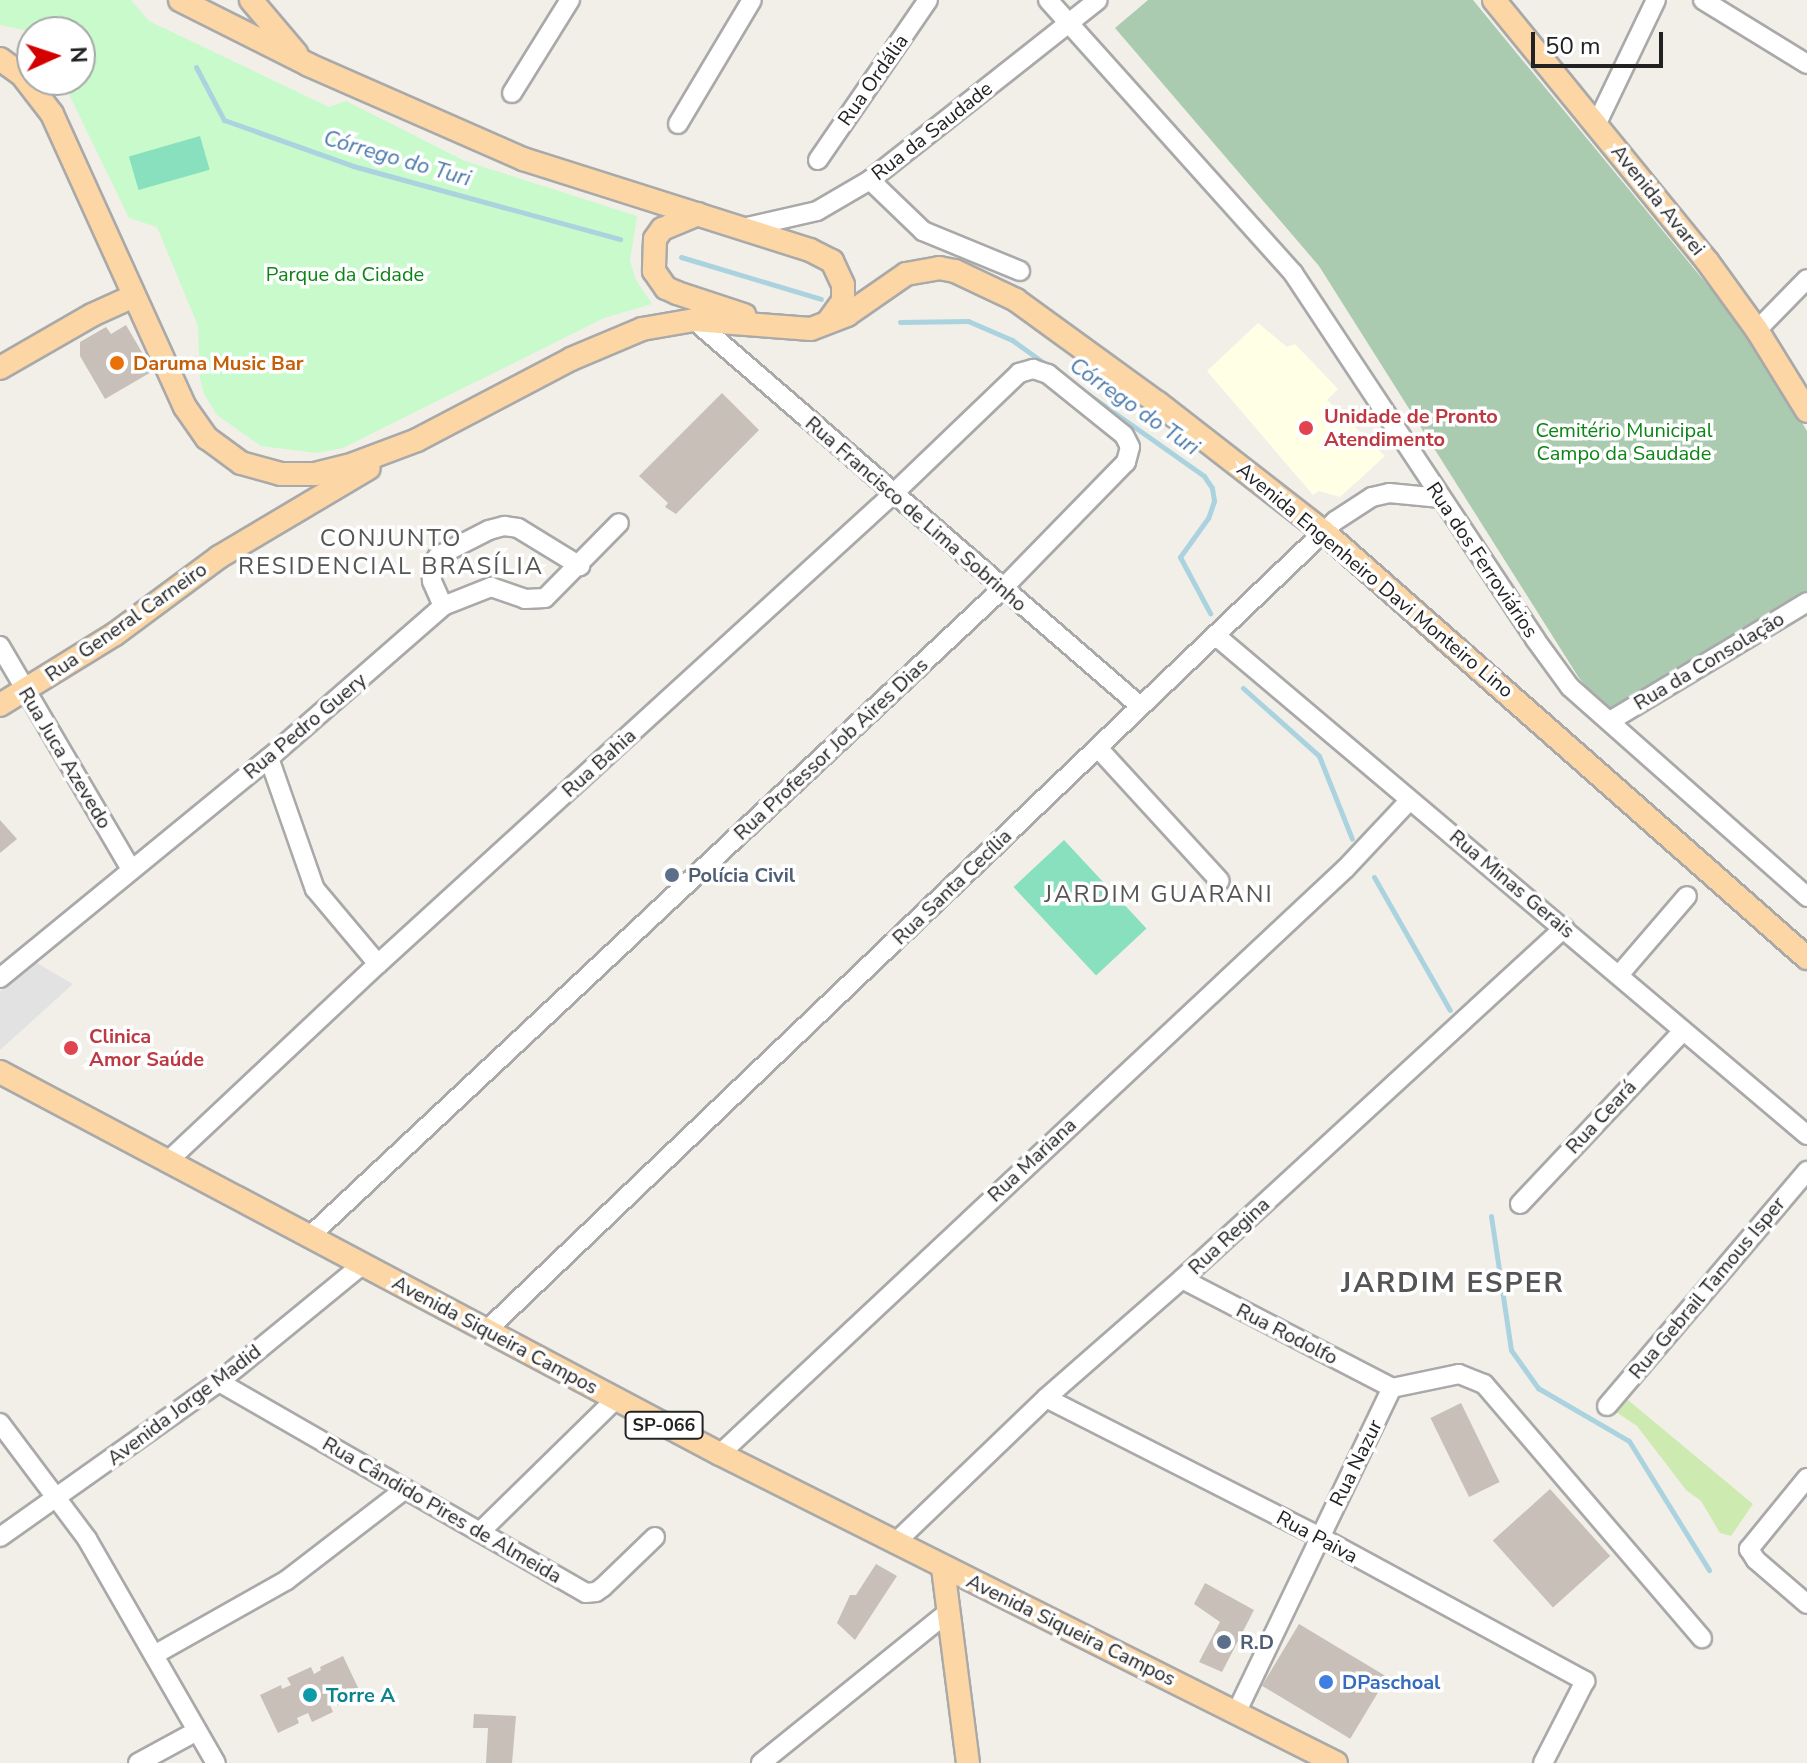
<!DOCTYPE html>
<html>
<head>
<meta charset="utf-8">
<style>
	body { margin:0 }
	#map { position:relative; width:1807px; height:1763px; overflow:hidden; background:#f2efe9; font-family:"Nunito Sans",sans-serif }
	div>[style] { position:absolute }
	[style*='--x'] { left:calc(var(--x)*1px); top:calc(var(--y)*1px); width:calc(var(--w)*1px); rotate:calc(var(--a)*1deg) }
	.education>* { inset:0; background:#ffffe5 }
	.grass>* { inset:0; background:#cdebb0 }
	.cemetery>* { inset:0; background:#aacbaf }
	.park>* { inset:0; background:#c8facc }
	.pitch>* { inset:0; background:#88e0be; transform-origin:0 0 }
	.parking>* { inset:0; background:#e2e2e2 }
	.stream>* { height:5px; margin:-2.5px; padding:0 2.5px; transform-origin:2.5px; border-radius:2.5px; background:#aad3df }
	.building>* { inset:0; background:#c7bfb8; transform-origin:0 0 }
	.roads { filter:drop-shadow(2px 0 #a9a9a9) drop-shadow(-2px 0 #a9a9a9) drop-shadow(0 2px #a9a9a9) drop-shadow(0 -2px #a9a9a9) }
	.minor>* { height:18px; margin:-9px; padding:0 9px; transform-origin:9px; border-radius:9px; background:#fff }
	.major>* { height:22px; margin:-11px; padding:0 11px; transform-origin:11px; border-radius:11px; background:#fcd6a4 }
	.dots>* { width:22px; height:22px; translate:-50% -50%; box-sizing:border-box; border:4px solid #fff; border-radius:50% }
	span { translate:-50% -50%; white-space:nowrap; text-align:center; line-height:1.15; -webkit-text-stroke:7px #fff; paint-order:stroke }
	.shield-label span { padding:2px 6px; background:#fff; border:2px solid; border-radius:6px; -webkit-text-stroke-width:0 }
	.shield-label { font-size:18px; color:#222; font-weight:700 }
	.street-label { font-size:20px; color:#222 }
	.park-label { font-size:20px; color:#0c8416 }
	.food-label { font-size:20px; color:#c56008; font-weight:700 }
	.left { translate:0 -50%; text-align:left }
	.health-label { font-size:20px; color:#be3a42; font-weight:700 }
	.service-label { font-size:20px; color:#4e5e75; font-weight:700 }
	.shop-label { font-size:20px; color:#366cbe; font-weight:700 }
	.culture-label { font-size:20px; color:#0d838f; font-weight:700 }
	.water-label { font-size:22px; color:#4a7aab; font-style:italic }
	.quarter-label { font-size:24px; color:#555; letter-spacing:2px }
	.district-label { font-size:28px; color:#555; font-weight:700; letter-spacing:2px }
	.north { position:absolute; left:16px; top:16px; width:80px; height:80px; box-sizing:border-box; background:#fff; border:2px solid #a7a7a7; border-radius:50%; rotate:87deg; font-size:22px; font-weight:700; line-height:32px; text-align:center; color:#222 }
	.north::after { content:''; display:block; margin:auto; width:28px; height:36px; background:#d40000; clip-path:polygon(50% 0,100% 100%,50% 72%,0 100%) }
	.scale { position:absolute; left:1531px; top:32px; width:132px; height:36px; box-sizing:border-box; border:4px solid #222; border-top:0; padding-left:10px; font-size:24px; line-height:28px; white-space:nowrap; color:#222; -webkit-text-stroke:6px #fff; paint-order:stroke }
</style>
</head>
<body>
<div id="map">
	<div class="education">
		<i style="clip-path:polygon(1258px 323px,1287px 347px,1295px 344px,1338px 389px,1327px 400px,1385px 456px,1340px 497px,1319px 491px,1313px 495px,1207px 371px)"></i>
	</div>
	<div class="grass">
		<i style="clip-path:polygon(1622px 1395px,1753px 1504px,1731px 1536px,1720px 1533px,1701px 1501px,1686px 1490px,1637px 1426px,1607px 1406px)"></i>
	</div>
	<div class="cemetery">
		<i style="clip-path:polygon(1148px 0,1473px 0,1747px 333px,1807px 431px,1807px 592px,1608px 711px,1579px 678px,1319px 266px,1115px 28px)"></i>
	</div>
	<div class="park">
		<i style="clip-path:polygon(0 0,131px 0,149px 21px,329px 107px,346px 101px,465px 161px,637px 216px,630px 261px,636px 280px,652px 304px,604px 318px,343px 448px,317px 453px,261px 446px,217px 415px,204px 394px,200px 379px,198px 326px,157px 227px,129px 218px,62px 80px,80px 80px,80px 32px,32px 32px,32px 46px,28px 44px,29px 31px,0 25px)"></i>
	</div>
	<div class="pitch">
		<i style="left:200px;top:136px;width:35px;height:74px;rotate:74deg"></i>
		<i style="left:1064px;top:840px;width:121px;height:69px;rotate:47deg"></i>
	</div>
	<div class="parking">
		<i style="clip-path:polygon(35px 962px,73px 984px,0 1050px,0 991px)"></i>
	</div>
	<div class="stream">
		<i style="--x:196;--y:67;--w:60;--a:62.2"></i>
		<i style="--x:224;--y:120;--w:137;--a:19.6"></i>
		<i style="--x:353;--y:166;--w:277;--a:15.3"></i>
		<i style="--x:681;--y:257;--w:146;--a:16.7"></i>
		<i style="--x:900;--y:322;--w:68;--a:-0.8"></i>
		<i style="--x:968;--y:321;--w:48;--a:23.4"></i>
		<i style="--x:1012;--y:340;--w:48;--a:35.7"></i>
		<i style="--x:1075;--y:385;--w:158;--a:35.2"></i>
		<i style="--x:1204;--y:476;--w:14;--a:56"></i>
		<i style="--x:1212;--y:488;--w:13;--a:81"></i>
		<i style="--x:1214;--y:501;--w:18;--a:109"></i>
		<i style="--x:1208;--y:518;--w:48;--a:125.7"></i>
		<i style="--x:1180;--y:557;--w:64;--a:61.8"></i>
		<i style="--x:1243;--y:688;--w:102;--a:41.8"></i>
		<i style="--x:1319;--y:756;--w:89;--a:68.3"></i>
		<i style="--x:1374;--y:877;--w:153;--a:60.3"></i>
		<i style="--x:1491;--y:1216;--w:135;--a:81.5"></i>
		<i style="--x:1511;--y:1350;--w:47;--a:54.6"></i>
		<i style="--x:1538;--y:1388;--w:105;--a:30.2"></i>
		<i style="--x:1629;--y:1441;--w:152;--a:58.2"></i>
	</div>
	<div class="building">
		<i style="clip-path:polygon(126px 325px,153px 371px,105px 399px,80px 356px,80px 342px,106px 327px,111px 334px)"></i>
		<i style="clip-path:polygon(722px 393px,759px 430px,676px 514px,665px 507px,668px 503px,639px 476px)"></i>
		<i style="clip-path:polygon(0 820px,17px 839px,0 853px)"></i>
		<i style="left:1461px;top:1403px;width:88px;height:34px;rotate:64deg"></i>
		<i style="left:1550px;top:1489px;width:90px;height:77px;rotate:48deg"></i>
		<i style="clip-path:polygon(876px 1564px,897px 1576px,855px 1640px,837px 1623px,850px 1595px,856px 1595px)"></i>
		<i style="clip-path:polygon(1205px 1583px,1254px 1610px,1222px 1672px,1199px 1662px,1220px 1622px,1194px 1604px)"></i>
		<i style="left:1299px;top:1624px;width:103px;height:72px;rotate:31deg"></i>
		<i style="clip-path:polygon(343px 1656px,361px 1694px,337px 1705px,335px 1700px,329px 1703px,333px 1712px,312px 1722px,308px 1713px,297px 1718px,299px 1723px,278px 1733px,260px 1695px,281px 1685px,282px 1689px,291px 1685px,287px 1678px,311px 1667px,314px 1674px,321px 1670px,320px 1667px)"></i>
		<i style="clip-path:polygon(474px 1714px,516px 1716px,512px 1763px,486px 1763px,488px 1728px,473px 1728px)"></i>
	</div>
	<div class="roads">
		<div class="minor">
			<i style="--x:1048;--y:0;--w:367;--a:48.1"></i>
			<i style="--x:1293;--y:273;--w:439;--a:56.5"></i>
			<i style="--x:1535;--y:639;--w:59;--a:53.9"></i>
			<i style="--x:1570;--y:687;--w:317;--a:41.5"></i>
			<i style="--x:1703;--y:0;--w:122;--a:31.6"></i>
			<i style="--x:512;--y:93;--w:110;--a:-58.1"></i>
			<i style="--x:1597;--y:123;--w:136;--a:-64.4"></i>
			<i style="--x:678;--y:124;--w:144;--a:-59.2"></i>
			<i style="--x:818;--y:160;--w:194;--a:-55.5"></i>
			<i style="--x:870;--y:180;--w:74;--a:43.9"></i>
			<i style="--x:923;--y:231;--w:105;--a:22.4"></i>
			<i style="--x:747;--y:227;--w:72;--a:-12.9"></i>
			<i style="--x:817;--y:211;--w:61;--a:-30.3"></i>
			<i style="--x:870;--y:180;--w:290;--a:-38.3"></i>
			<i style="--x:694;--y:320;--w:590;--a:40.88"></i>
			<i style="--x:1757;--y:330;--w:71;--a:-45.6"></i>
			<i style="--x:443;--y:606;--w:27;--a:-114"></i>
			<i style="--x:432;--y:581;--w:14;--a:-94"></i>
			<i style="--x:431;--y:567;--w:13;--a:-58"></i>
			<i style="--x:438;--y:556;--w:57;--a:-27"></i>
			<i style="--x:489;--y:530;--w:16;--a:-15"></i>
			<i style="--x:504;--y:526;--w:14;--a:8"></i>
			<i style="--x:518;--y:528;--w:73;--a:31.5"></i>
			<i style="--x:1215;--y:635;--w:775;--a:40.18"></i>
			<i style="--x:0;--y:646;--w:259;--a:59.6"></i>
			<i style="--x:1610;--y:721;--w:230;--a:-31.1"></i>
			<i style="--x:1098;--y:748;--w:180;--a:47.5"></i>
			<i style="--x:269;--y:758;--w:139;--a:70.7"></i>
			<i style="--x:315;--y:889;--w:98;--a:50"></i>
			<i style="--x:1619;--y:975;--w:104;--a:-49.3"></i>
			<i style="--x:0;--y:978;--w:348;--a:-39.3"></i>
			<i style="--x:269;--y:758;--w:231;--a:-41.1"></i>
			<i style="--x:443;--y:606;--w:52;--a:-21.6"></i>
			<i style="--x:491;--y:587;--w:36;--a:19"></i>
			<i style="--x:525;--y:599;--w:20;--a:-3"></i>
			<i style="--x:545;--y:598;--w:105;--a:-45.4"></i>
			<i style="--x:167;--y:1162;--w:289;--a:-43.2"></i>
			<i style="--x:378;--y:964;--w:697;--a:-42.38"></i>
			<i style="--x:893;--y:494;--w:175;--a:-43.8"></i>
			<i style="--x:1019;--y:373;--w:15;--a:-16"></i>
			<i style="--x:1033;--y:369;--w:16;--a:18"></i>
			<i style="--x:1048;--y:374;--w:97;--a:38.8"></i>
			<i style="--x:1124;--y:435;--w:13;--a:63"></i>
			<i style="--x:1130;--y:447;--w:16;--a:105"></i>
			<i style="--x:1126;--y:462;--w:176;--a:134.3"></i>
			<i style="--x:1003;--y:588;--w:950;--a:136.92"></i>
			<i style="--x:1520;--y:1204;--w:238;--a:-46.7"></i>
			<i style="--x:1182;--y:1279;--w:237;--a:27.4"></i>
			<i style="--x:486;--y:1331;--w:1173;--a:-43.65"></i>
			<i style="--x:1335;--y:521;--w:44;--a:-33"></i>
			<i style="--x:1372;--y:497;--w:17;--a:-13"></i>
			<i style="--x:1389;--y:493;--w:52;--a:5.5"></i>
			<i style="--x:219;--y:1382;--w:423;--a:29.9"></i>
			<i style="--x:586;--y:1593;--w:10;--a:-6"></i>
			<i style="--x:596;--y:1592;--w:9;--a:-36"></i>
			<i style="--x:603;--y:1587;--w:72;--a:-43.9"></i>
			<i style="--x:1392;--y:1388;--w:68;--a:-11.8"></i>
			<i style="--x:1459;--y:1374;--w:27;--a:22"></i>
			<i style="--x:1484;--y:1384;--w:335;--a:49.4"></i>
			<i style="--x:1046;--y:1398;--w:307;--a:26.9"></i>
			<i style="--x:1320;--y:1537;--w:302;--a:28.5"></i>
			<i style="--x:1585;--y:1681;--w:92;--a:117.1"></i>
			<i style="--x:1607;--y:1406;--w:309;--a:-49.6"></i>
			<i style="--x:0;--y:1423;--w:145;--a:53.1"></i>
			<i style="--x:87;--y:1539;--w:258;--a:60.1"></i>
			<i style="--x:720;--y:1454;--w:857;--a:-43.11"></i>
			<i style="--x:1346;--y:868;--w:92;--a:-46.8"></i>
			<i style="--x:1807;--y:1478;--w:92;--a:129.2"></i>
			<i style="--x:1749;--y:1549;--w:13;--a:58"></i>
			<i style="--x:1756;--y:1560;--w:67;--a:40.8"></i>
			<i style="--x:481;--y:1531;--w:189;--a:-44.4"></i>
			<i style="--x:0;--y:1537;--w:268;--a:-35.3"></i>
			<i style="--x:219;--y:1382;--w:185;--a:-39.3"></i>
			<i style="--x:895;--y:1543;--w:209;--a:-43.8"></i>
			<i style="--x:1046;--y:1398;--w:181;--a:-41.2"></i>
			<i style="--x:1182;--y:1279;--w:519;--a:-42.58"></i>
			<i style="--x:154;--y:1655;--w:153;--a:-29.4"></i>
			<i style="--x:287;--y:1580;--w:149;--a:-37.6"></i>
			<i style="--x:1237;--y:1711;--w:358;--a:-64.4"></i>
			<i style="--x:138;--y:1763;--w:67;--a:-28.5"></i>
			<i style="--x:761;--y:1763;--w:240;--a:-38.9"></i>
		</div>
		<div class="major">
			<i style="--x:180;--y:0;--w:144;--a:26.7"></i>
			<i style="--x:309;--y:65;--w:234;--a:23.7"></i>
			<i style="--x:523;--y:159;--w:301;--a:17.6"></i>
			<i style="--x:810;--y:250;--w:25;--a:27"></i>
			<i style="--x:832;--y:261;--w:26;--a:65"></i>
			<i style="--x:843;--y:285;--w:16;--a:90"></i>
			<i style="--x:843;--y:301;--w:26;--a:126"></i>
			<i style="--x:251;--y:0;--w:70;--a:49.7"></i>
			<i style="--x:1494;--y:0;--w:337;--a:50.8"></i>
			<i style="--x:1707;--y:261;--w:85;--a:54.1"></i>
			<i style="--x:1757;--y:330;--w:95;--a:58.3"></i>
			<i style="--x:0;--y:59;--w:27;--a:36"></i>
			<i style="--x:22;--y:75;--w:49;--a:52.4"></i>
			<i style="--x:52;--y:114;--w:322;--a:65.6"></i>
			<i style="--x:185;--y:407;--w:38;--a:55"></i>
			<i style="--x:207;--y:438;--w:42;--a:36.3"></i>
			<i style="--x:241;--y:463;--w:41;--a:15.4"></i>
			<i style="--x:281;--y:474;--w:34;--a:0"></i>
			<i style="--x:315;--y:474;--w:34;--a:-14"></i>
			<i style="--x:348;--y:466;--w:74;--a:-20.6"></i>
			<i style="--x:417;--y:440;--w:174;--a:-27.7"></i>
			<i style="--x:571;--y:359;--w:77;--a:-22.9"></i>
			<i style="--x:642;--y:329;--w:53;--a:-9.8"></i>
			<i style="--x:694;--y:320;--w:117;--a:4.4"></i>
			<i style="--x:811;--y:329;--w:39;--a:-21"></i>
			<i style="--x:847;--y:315;--w:72;--a:-34.8"></i>
			<i style="--x:906;--y:274;--w:34;--a:-10"></i>
			<i style="--x:939;--y:268;--w:16;--a:11"></i>
			<i style="--x:955;--y:271;--w:68;--a:25.4"></i>
			<i style="--x:1016;--y:300;--w:175;--a:36"></i>
			<i style="--x:1158;--y:403;--w:210;--a:37.9"></i>
			<i style="--x:1324;--y:532;--w:644;--a:41.41"></i>
			<i style="--x:698;--y:214;--w:39;--a:157"></i>
			<i style="--x:662;--y:229;--w:12;--a:125"></i>
			<i style="--x:655;--y:239;--w:32;--a:92"></i>
			<i style="--x:654;--y:271;--w:21;--a:55"></i>
			<i style="--x:666;--y:288;--w:12;--a:24"></i>
			<i style="--x:677;--y:293;--w:71;--a:18.2"></i>
			<i style="--x:0;--y:368;--w:106;--a:-29.9"></i>
			<i style="--x:92;--y:315;--w:46;--a:-24.3"></i>
			<i style="--x:0;--y:705;--w:135;--a:-31.7"></i>
			<i style="--x:115;--y:634;--w:129;--a:-36.5"></i>
			<i style="--x:219;--y:557;--w:174;--a:-30.7"></i>
			<i style="--x:0;--y:1072;--w:815;--a:27.95"></i>
			<i style="--x:720;--y:1454;--w:689;--a:26.64"></i>
			<i style="--x:943;--y:1568;--w:197;--a:82.7"></i>
		</div>
	</div>
	<div class="dots">
		<i style="left:117px;top:363px;background:#e8710a"></i>
		<i style="left:1306px;top:428px;background:#e0444e"></i>
		<i style="left:672px;top:875px;background:#5c6f8a"></i>
		<i style="left:71px;top:1048px;background:#e0444e"></i>
		<i style="left:1224px;top:1642px;background:#5c6f8a"></i>
		<i style="left:1326px;top:1682px;background:#3f7fe0"></i>
		<i style="left:310px;top:1695px;background:#0f9aa8"></i>
	</div>
	<div class="shield-label">
		<span style="left:664px;top:1425px">SP-066</span>
	</div>
	<div class="street-label">
		<span style="left:873px;top:80px;rotate:-55deg">Rua Ordália</span>
		<span style="left:932px;top:131px;rotate:-38deg">Rua da Saudade</span>
		<span style="left:1658px;top:200px;rotate:51deg">Avenida Avarei</span>
		<span style="left:916px;top:514px;rotate:41deg">Rua Francisco de Lima Sobrinho</span>
		<span style="left:1482px;top:560px;rotate:56deg">Rua dos Ferroviários</span>
		<span style="left:1375px;top:580px;rotate:40deg">Avenida Engenheiro Davi Monteiro Lino</span>
		<span style="left:126px;top:622px;rotate:-35deg">Rua General Carneiro</span>
		<span style="left:1709px;top:661px;rotate:-31deg">Rua da Consolação</span>
		<span style="left:305px;top:726px;rotate:-40deg">Rua Pedro Guery</span>
		<span style="left:831px;top:749px;rotate:-43deg">Rua Professor Job Aires Dias</span>
		<span style="left:65px;top:758px;rotate:59deg">Rua Juca Azevedo</span>
		<span style="left:599px;top:763px;rotate:-42deg">Rua Bahia</span>
		<span style="left:1512px;top:884px;rotate:40deg">Rua Minas Gerais</span>
		<span style="left:952px;top:887px;rotate:-44deg">Rua Santa Cecília</span>
		<span style="left:1601px;top:1117px;rotate:-47deg">Rua Ceará</span>
		<span style="left:1032px;top:1160px;rotate:-43deg">Rua Mariana</span>
		<span style="left:1229px;top:1236px;rotate:-43deg">Rua Regina</span>
		<span style="left:1707px;top:1288px;rotate:-50deg">Rua Gebrail Tamous Isper</span>
		<span style="left:1287px;top:1334px;rotate:27deg">Rua Rodolfo</span>
		<span style="left:495px;top:1335px;rotate:28deg">Avenida Siqueira Campos</span>
		<span style="left:184px;top:1405px;rotate:-37deg">Avenida Jorge Madid</span>
		<span style="left:1356px;top:1463px;rotate:-64deg">Rua Nazur</span>
		<span style="left:442px;top:1510px;rotate:30deg">Rua Cândido Pires de Almeida</span>
		<span style="left:1317px;top:1537px;rotate:28deg">Rua Paiva</span>
		<span style="left:1071px;top:1630px;rotate:26deg">Avenida Siqueira Campos</span>
	</div>
	<div class="park-label">
		<span style="left:345px;top:274px">Parque da Cidade</span>
		<span style="left:1624px;top:442px">Cemitério Municipal<br>Campo da Saudade</span>
	</div>
	<div class="food-label">
		<span class="left" style="left:133px;top:363px">Daruma Music Bar</span>
	</div>
	<div class="health-label">
		<span class="left" style="left:1324px;top:428px">Unidade de Pronto<br>Atendimento</span>
		<span class="left" style="left:89px;top:1048px">Clinica<br>Amor Saúde</span>
	</div>
	<div class="service-label">
		<span class="left" style="left:688px;top:875px">Polícia Civil</span>
		<span class="left" style="left:1240px;top:1642px">R.D</span>
	</div>
	<div class="shop-label">
		<span class="left" style="left:1342px;top:1682px">DPaschoal</span>
	</div>
	<div class="culture-label">
		<span class="left" style="left:326px;top:1695px">Torre A</span>
	</div>
	<div class="water-label">
		<span style="left:397px;top:159px;rotate:16deg">Córrego do Turi</span>
		<span style="left:1134px;top:407px;rotate:35deg">Córrego do Turi</span>
	</div>
	<div class="quarter-label">
		<span style="left:391px;top:553px">CONJUNTO<br>RESIDENCIAL BRASÍLIA</span>
		<span style="left:1159px;top:895px">JARDIM GUARANI</span>
	</div>
	<div class="district-label">
		<span style="left:1453px;top:1283px">JARDIM ESPER</span>
	</div>
	<div class="north">N</div>
	<div class="scale">50 m</div>
</div>
</body>
</html>
